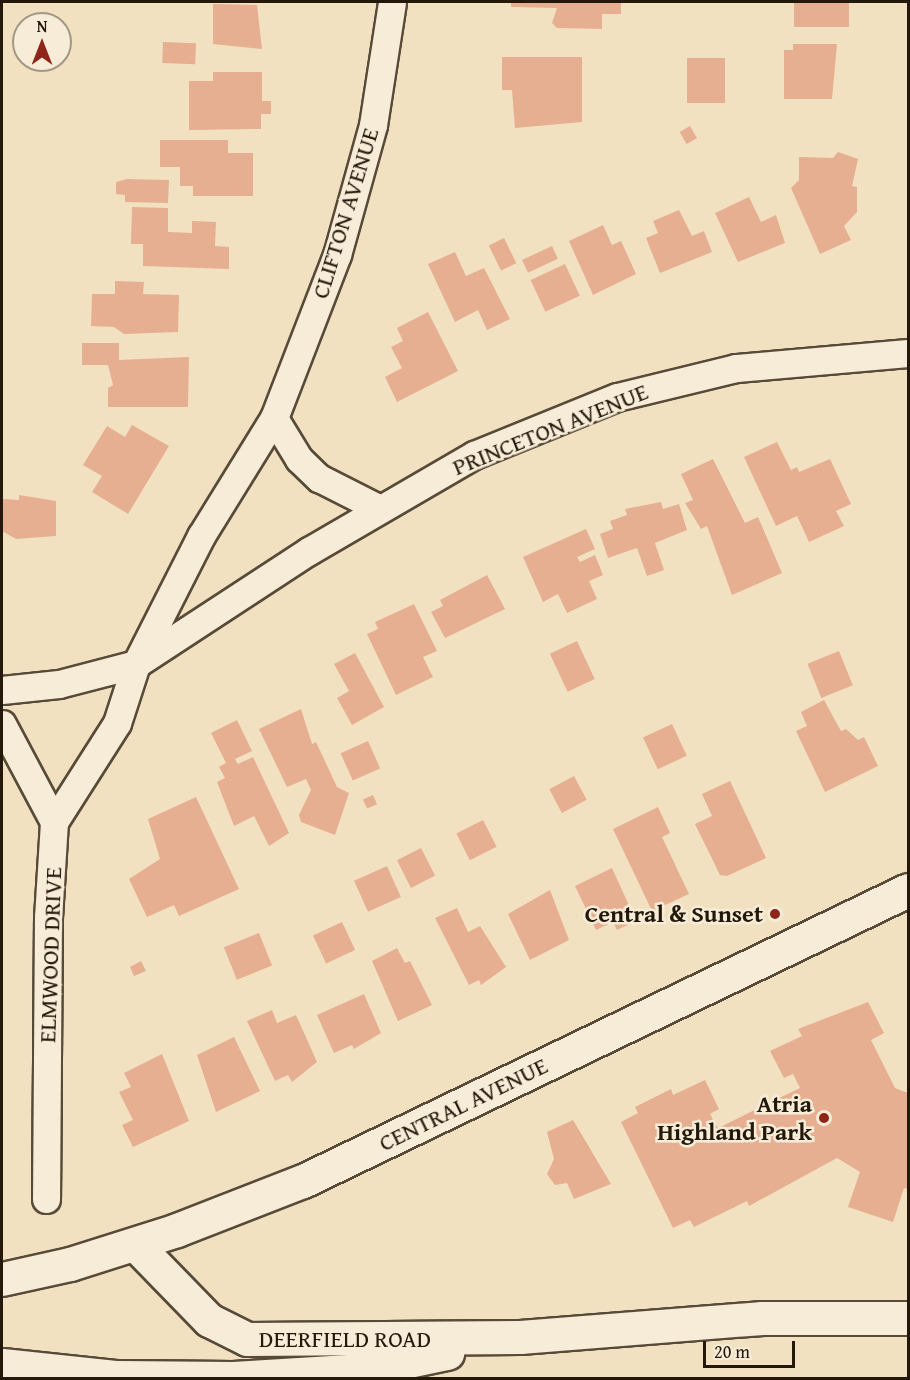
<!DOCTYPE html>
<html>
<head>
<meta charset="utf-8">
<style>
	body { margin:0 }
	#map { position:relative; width:910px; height:1380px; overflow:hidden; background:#f2e1c1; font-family:"Gentium Book Plus",serif }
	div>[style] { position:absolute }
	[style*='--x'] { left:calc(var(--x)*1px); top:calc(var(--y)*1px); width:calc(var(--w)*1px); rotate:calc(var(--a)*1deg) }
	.building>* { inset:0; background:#e6af91; transform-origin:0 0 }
	.roads { filter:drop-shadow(2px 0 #574a38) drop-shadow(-2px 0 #574a38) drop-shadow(0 2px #574a38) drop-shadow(0 -2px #574a38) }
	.minor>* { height:27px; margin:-13.5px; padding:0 13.5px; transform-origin:13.5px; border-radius:13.5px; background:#f7ecd7 }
	.tertiary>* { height:33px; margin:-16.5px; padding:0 16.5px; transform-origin:16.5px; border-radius:16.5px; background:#f7ecd7 }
	.secondary>* { height:33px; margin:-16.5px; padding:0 16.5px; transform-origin:16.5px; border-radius:16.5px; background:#f7ecd7 }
	.dots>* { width:16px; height:16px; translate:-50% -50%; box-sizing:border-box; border:3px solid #f7ecd7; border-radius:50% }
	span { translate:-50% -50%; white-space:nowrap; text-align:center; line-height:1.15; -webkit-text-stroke:5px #f7ecd7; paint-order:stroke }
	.street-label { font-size:24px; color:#23180a }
	.poi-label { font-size:24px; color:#23180a; font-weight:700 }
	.right { translate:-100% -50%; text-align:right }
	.frame { position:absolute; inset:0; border:3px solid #23180a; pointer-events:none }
	.north { position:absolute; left:12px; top:12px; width:60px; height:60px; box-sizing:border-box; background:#f7ecd7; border:2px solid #a29785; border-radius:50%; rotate:0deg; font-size:16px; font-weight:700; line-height:24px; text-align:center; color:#23180a }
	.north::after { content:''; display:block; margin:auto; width:21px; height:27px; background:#8f2418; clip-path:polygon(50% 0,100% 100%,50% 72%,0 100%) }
	.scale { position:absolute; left:703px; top:1341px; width:92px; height:27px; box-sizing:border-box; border:3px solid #23180a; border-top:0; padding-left:8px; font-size:18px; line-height:21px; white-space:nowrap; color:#23180a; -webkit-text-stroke:4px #f7ecd7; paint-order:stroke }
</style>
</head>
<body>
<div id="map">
	<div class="building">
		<i style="clip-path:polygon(511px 2px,621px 2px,621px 14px,602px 14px,602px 29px,557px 28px,552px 23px,557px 8px,511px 7px)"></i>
		<i style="left:794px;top:2px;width:55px;height:25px"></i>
		<i style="clip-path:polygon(213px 4px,257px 5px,262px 49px,213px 44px)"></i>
		<i style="left:163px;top:42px;width:33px;height:21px;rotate:2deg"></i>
		<i style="clip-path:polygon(793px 44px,837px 44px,832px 99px,784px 99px,784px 50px,793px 50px)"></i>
		<i style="clip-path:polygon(502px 57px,582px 57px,582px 122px,515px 128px,512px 90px,502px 90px)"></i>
		<i style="left:687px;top:58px;width:38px;height:45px"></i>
		<i style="clip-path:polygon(213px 72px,262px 72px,262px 101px,271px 101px,271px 114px,261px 114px,261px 129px,189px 130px,189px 81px,213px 81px)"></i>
		<i style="left:690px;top:126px;width:14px;height:12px;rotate:60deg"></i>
		<i style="clip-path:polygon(160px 140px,228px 140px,228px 153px,253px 153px,253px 196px,193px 196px,193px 186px,180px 186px,180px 167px,160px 167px)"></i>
		<i style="clip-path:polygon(838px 152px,858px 159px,852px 186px,857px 187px,857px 212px,844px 226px,851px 240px,820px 254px,791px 188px,799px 180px,799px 157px,833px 158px)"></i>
		<i style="clip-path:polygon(127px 179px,169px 180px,168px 203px,125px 202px,125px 195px,116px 194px,116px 182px)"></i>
		<i style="clip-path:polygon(749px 197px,761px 222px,776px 215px,785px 243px,738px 262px,715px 213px)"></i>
		<i style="clip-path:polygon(132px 207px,168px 208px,168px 232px,192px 233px,192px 221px,216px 222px,215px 246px,229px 247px,229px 269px,143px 266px,143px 244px,131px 244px)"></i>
		<i style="clip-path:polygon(679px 210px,692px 236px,704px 231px,712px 252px,660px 273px,646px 238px,658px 233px,653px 221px)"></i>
		<i style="clip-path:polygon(603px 225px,612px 245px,621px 241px,636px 274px,593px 295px,569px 241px)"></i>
		<i style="left:504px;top:238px;width:28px;height:17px;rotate:64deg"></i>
		<i style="left:552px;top:246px;width:14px;height:33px;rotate:65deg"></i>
		<i style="clip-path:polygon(455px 252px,466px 276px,484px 268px,510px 319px,487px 330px,478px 310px,455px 322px,428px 264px)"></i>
		<i style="left:565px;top:264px;width:35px;height:38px;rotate:65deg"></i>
		<i style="clip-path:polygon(115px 281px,144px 282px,143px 294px,179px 295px,178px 332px,124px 334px,114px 327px,91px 326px,92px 294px,115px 294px)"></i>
		<i style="clip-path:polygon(428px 312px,458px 371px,397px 402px,385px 377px,402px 368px,391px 347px,403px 341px,397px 328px)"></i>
		<i style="clip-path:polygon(82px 343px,119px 343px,119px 360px,189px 357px,188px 407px,108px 407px,108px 388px,113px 385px,108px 365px,82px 365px)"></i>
		<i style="clip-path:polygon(132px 425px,169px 446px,128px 514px,92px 492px,102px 476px,83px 465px,107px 426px,125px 437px)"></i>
		<i style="clip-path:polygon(777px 442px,791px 470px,797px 467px,799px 472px,830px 459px,851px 504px,836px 511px,844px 526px,809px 542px,797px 516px,776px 526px,744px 457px)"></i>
		<i style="clip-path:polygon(713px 459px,745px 523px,758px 517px,782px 573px,732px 595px,707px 526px,701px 529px,685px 503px,693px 500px,681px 474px)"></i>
		<i style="clip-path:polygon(19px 495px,56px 501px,56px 536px,16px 539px,2px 531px,3px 499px,19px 500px)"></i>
		<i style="clip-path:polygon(661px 502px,663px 509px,679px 504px,687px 530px,655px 543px,664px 570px,647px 576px,637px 548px,608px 558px,600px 534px,613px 529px,610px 521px,627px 515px,625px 509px)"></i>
		<i style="clip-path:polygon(586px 529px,595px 549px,577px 557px,580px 562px,595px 555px,603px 575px,589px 581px,597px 599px,567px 613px,558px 594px,543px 602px,523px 557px)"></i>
		<i style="clip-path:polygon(487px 575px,505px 609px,445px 638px,431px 612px,443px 606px,440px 600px)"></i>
		<i style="clip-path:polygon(414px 604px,437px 651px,423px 657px,433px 677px,396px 695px,367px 634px,378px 629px,375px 622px)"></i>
		<i style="left:577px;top:641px;width:42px;height:30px;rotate:65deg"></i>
		<i style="left:839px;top:651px;width:37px;height:34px;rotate:68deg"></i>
		<i style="clip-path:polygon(355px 653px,384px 707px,352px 725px,337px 698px,349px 691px,334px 664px)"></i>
		<i style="clip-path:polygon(824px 700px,841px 731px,846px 729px,858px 740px,864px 737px,878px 766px,825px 792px,796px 731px,807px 726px,801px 712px)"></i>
		<i style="clip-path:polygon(301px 709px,312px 744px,316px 742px,337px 787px,349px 793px,335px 835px,301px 822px,299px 815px,311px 790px,306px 779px,287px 787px,259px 729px)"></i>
		<i style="clip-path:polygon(237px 720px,252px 751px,235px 759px,238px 764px,253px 757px,289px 833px,269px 846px,254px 816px,234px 826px,217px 782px,225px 778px,219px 767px,226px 763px,211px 733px)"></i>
		<i style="left:672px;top:724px;width:35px;height:32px;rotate:65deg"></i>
		<i style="left:368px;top:741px;width:30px;height:30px;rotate:66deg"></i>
		<i style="left:574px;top:776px;width:27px;height:28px;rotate:62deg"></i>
		<i style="clip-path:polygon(730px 781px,766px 858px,727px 876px,720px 875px,695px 824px,712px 816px,702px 794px)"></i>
		<i style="left:373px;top:795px;width:10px;height:11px;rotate:66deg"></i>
		<i style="clip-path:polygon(196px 797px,239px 889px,179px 916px,174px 905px,147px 917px,129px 879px,160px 859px,148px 819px)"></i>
		<i style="clip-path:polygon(658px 807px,670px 833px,662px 837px,689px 894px,652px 911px,613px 829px)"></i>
		<i style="left:483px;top:820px;width:30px;height:30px;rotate:63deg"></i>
		<i style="left:421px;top:848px;width:31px;height:27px;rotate:63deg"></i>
		<i style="left:387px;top:866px;width:34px;height:36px;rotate:66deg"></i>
		<i style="clip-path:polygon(612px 868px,636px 921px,617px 930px,613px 922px,596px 930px,575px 886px)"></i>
		<i style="clip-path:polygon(550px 890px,569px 940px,530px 960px,508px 914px)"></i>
		<i style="clip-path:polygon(457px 908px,468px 932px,480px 926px,506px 967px,481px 985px,479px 980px,469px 985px,435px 918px)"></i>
		<i style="left:342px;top:922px;width:31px;height:32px;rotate:65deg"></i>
		<i style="left:259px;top:933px;width:35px;height:38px;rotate:68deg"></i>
		<i style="clip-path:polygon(397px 948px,405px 963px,410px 961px,432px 1005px,398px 1021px,372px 961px)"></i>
		<i style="clip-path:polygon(141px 961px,146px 971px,134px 976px,130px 967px)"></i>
		<i style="clip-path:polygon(364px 994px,381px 1033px,354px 1049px,352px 1045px,334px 1053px,317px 1015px)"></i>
		<i style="clip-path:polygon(868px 1002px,884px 1033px,871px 1040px,895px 1088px,908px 1093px,908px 1189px,904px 1188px,893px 1222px,848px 1207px,860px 1172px,837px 1158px,749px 1206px,747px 1201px,694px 1227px,690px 1220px,673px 1228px,621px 1122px,638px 1113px,635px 1107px,671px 1089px,673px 1095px,705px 1080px,719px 1109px,710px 1114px,718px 1128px,800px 1088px,793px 1074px,784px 1078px,770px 1051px,802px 1036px,798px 1029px)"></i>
		<i style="clip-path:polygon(272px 1010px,277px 1023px,296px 1015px,317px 1062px,292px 1082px,288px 1075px,275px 1081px,247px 1021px)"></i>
		<i style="clip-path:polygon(234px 1037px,260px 1091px,216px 1112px,197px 1055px)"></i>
		<i style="clip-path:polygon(162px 1054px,189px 1121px,133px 1147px,122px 1125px,133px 1120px,119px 1092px,131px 1087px,124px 1073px)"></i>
		<i style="clip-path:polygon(573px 1120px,611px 1184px,574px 1199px,567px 1183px,555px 1185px,547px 1174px,554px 1159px,547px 1132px)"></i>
	</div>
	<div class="roads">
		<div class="minor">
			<i style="--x:274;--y:418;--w:48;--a:58.6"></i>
			<i style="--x:299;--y:459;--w:28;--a:44"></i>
			<i style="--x:319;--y:478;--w:68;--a:26.9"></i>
			<i style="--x:2;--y:690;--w:57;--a:-6"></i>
			<i style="--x:59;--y:684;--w:80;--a:-14.6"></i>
			<i style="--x:136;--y:664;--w:207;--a:-33.2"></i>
			<i style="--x:309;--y:551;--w:191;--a:-30.2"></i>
			<i style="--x:474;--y:455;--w:154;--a:-22.1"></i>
			<i style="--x:617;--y:397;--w:122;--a:-13.7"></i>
			<i style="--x:736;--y:368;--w:173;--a:-5"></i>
			<i style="--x:2;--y:724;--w:111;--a:62"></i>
			<i style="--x:54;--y:822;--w:95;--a:93.6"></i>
			<i style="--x:48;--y:917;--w:282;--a:90.4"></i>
			<i style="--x:54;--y:822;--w:117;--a:-57.5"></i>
			<i style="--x:117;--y:723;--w:62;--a:-72.1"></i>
			<i style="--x:136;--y:664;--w:144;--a:-63.1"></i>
			<i style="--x:201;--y:536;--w:139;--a:-58.3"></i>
			<i style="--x:274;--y:418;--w:175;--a:-68.9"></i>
			<i style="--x:337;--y:255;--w:135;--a:-74.5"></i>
			<i style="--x:373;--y:125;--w:124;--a:-81.2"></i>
		</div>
		<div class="tertiary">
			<i style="--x:135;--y:1244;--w:106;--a:45.8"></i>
			<i style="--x:209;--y:1320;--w:42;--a:26.6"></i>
			<i style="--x:247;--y:1339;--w:273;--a:-0.4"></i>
			<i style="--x:520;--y:1337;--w:243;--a:-4.5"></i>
			<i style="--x:762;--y:1318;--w:146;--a:0"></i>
			<i style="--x:2;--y:1365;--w:116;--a:6"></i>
			<i style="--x:117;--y:1377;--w:116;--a:0.5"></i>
			<i style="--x:233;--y:1378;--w:132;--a:-3.5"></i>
			<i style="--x:365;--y:1370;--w:84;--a:-11.7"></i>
		</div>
		<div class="secondary">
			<i style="--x:2;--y:1279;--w:70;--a:-12.4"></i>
			<i style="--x:70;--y:1264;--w:112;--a:-17.6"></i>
			<i style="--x:177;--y:1230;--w:135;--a:-21.3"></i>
			<i style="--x:303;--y:1181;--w:671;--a:-25.69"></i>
		</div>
	</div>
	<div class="dots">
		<i style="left:775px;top:914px;background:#8f2418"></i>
		<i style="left:824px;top:1118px;background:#8f2418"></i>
	</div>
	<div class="street-label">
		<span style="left:345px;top:213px;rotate:-73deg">CLIFTON AVENUE</span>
		<span style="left:550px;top:429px;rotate:-22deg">PRINCETON AVENUE</span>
		<span style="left:50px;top:955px;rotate:-88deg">ELMWOOD DRIVE</span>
		<span style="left:463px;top:1104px;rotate:-26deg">CENTRAL AVENUE</span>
		<span style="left:345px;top:1339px">DEERFIELD ROAD</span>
	</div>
	<div class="poi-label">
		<span class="right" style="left:763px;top:914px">Central &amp; Sunset</span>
		<span class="right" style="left:812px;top:1118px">Atria<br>Highland Park</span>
	</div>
	<div class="frame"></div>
	<div class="north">N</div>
	<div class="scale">20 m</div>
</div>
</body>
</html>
